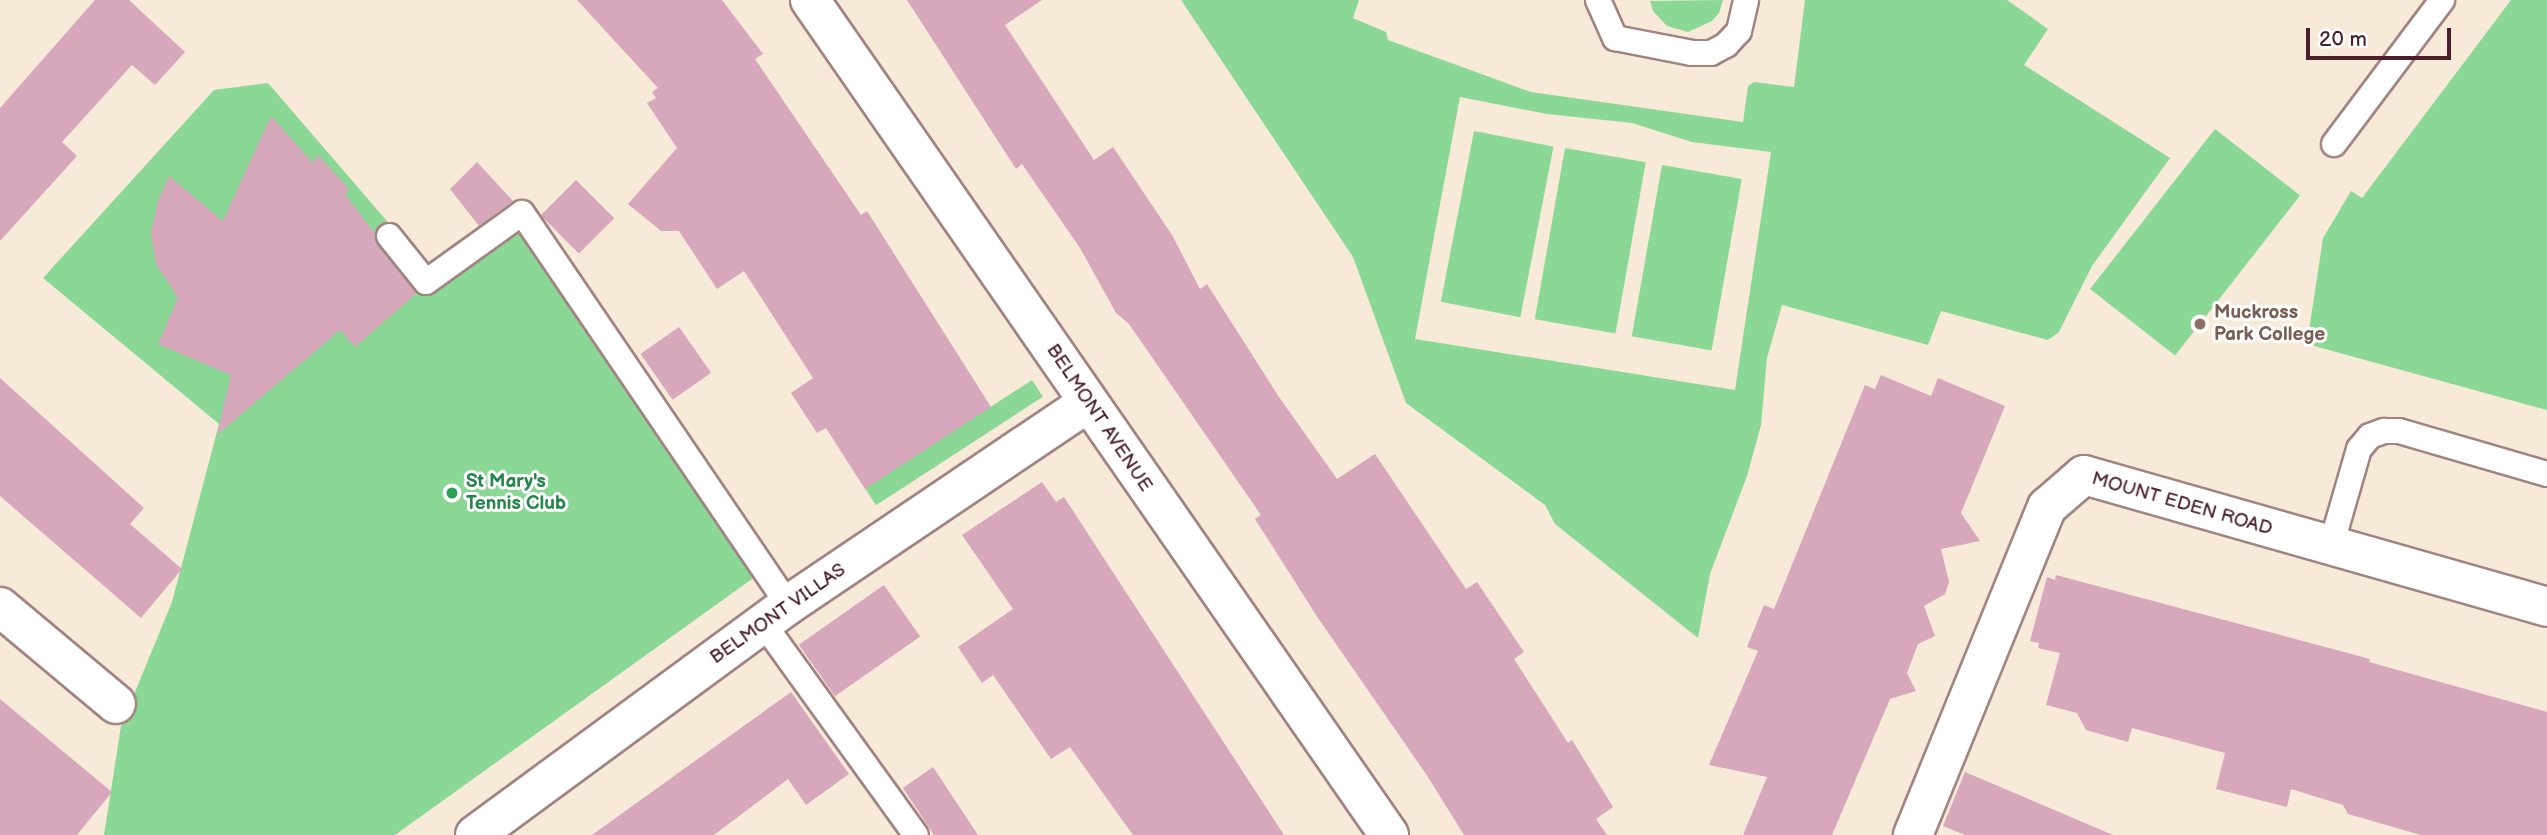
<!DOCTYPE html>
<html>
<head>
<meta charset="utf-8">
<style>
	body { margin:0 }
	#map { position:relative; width:2547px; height:835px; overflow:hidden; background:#f8ead8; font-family:"Balsamiq Sans",sans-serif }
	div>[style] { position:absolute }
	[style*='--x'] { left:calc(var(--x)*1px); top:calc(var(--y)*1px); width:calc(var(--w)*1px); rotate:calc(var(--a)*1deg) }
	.green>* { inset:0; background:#8bd896; transform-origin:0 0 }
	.building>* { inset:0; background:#d7a7bc; transform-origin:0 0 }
	.roads { filter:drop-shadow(2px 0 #a18482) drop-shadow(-2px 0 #a18482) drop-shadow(0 2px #a18482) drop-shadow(0 -2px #a18482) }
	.service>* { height:24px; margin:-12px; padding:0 12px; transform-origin:12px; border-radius:12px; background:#fff }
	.minor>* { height:38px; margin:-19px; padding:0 19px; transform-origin:19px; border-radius:19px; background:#fff }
	.tertiary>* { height:38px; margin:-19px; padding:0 19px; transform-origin:19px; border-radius:19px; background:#fff }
	.dots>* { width:19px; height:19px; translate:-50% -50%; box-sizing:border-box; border:4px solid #fff; border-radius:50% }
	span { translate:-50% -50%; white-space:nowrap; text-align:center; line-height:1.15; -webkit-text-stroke:6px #fff; paint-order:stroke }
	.education-label { font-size:19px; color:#785e54; font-weight:700 }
	.left { translate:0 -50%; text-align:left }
	.street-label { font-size:19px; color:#4a1f2b }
	.leisure-label { font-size:19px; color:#27864d; font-weight:700 }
	.scale { position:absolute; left:2306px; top:28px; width:145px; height:32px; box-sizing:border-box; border:4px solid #4a1f2b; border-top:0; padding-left:9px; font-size:21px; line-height:24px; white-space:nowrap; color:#4a1f2b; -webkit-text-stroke:5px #fff; paint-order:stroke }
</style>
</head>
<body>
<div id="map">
	<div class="green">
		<i style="clip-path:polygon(evenodd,1181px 0,1359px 0,1353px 18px,1386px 32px,1388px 40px,1531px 92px,1743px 122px,1748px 86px,1754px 82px,1794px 87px,1805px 0,2007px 0,2048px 29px,2024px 65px,2170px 158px,2092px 266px,2059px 332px,2048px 340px,1941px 311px,1928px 345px,1782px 305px,1767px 358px,1761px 425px,1747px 476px,1710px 574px,1698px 638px,1555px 524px,1545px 505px,1406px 403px,1353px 257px,1181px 0,1460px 97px,1547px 114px,1632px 123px,1692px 142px,1771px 152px,1735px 390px,1415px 339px,1460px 97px)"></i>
		<i style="clip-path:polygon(1723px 0,1719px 13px,1712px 21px,1688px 32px,1667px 26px,1653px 11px,1650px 1px)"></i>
		<i style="clip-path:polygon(2511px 0,2547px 0,2547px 410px,2307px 344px,2323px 238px,2351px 191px,2362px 198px)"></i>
		<i style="clip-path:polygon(268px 83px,393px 228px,424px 294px,516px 228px,759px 574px,395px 835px,104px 835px,121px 726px,172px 602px,219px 424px,43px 278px,214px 90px)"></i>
		<i style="left:2215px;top:129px;width:108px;height:203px;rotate:38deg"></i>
		<i style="left:1474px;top:131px;width:81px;height:174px;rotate:11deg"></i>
		<i style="left:1565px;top:148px;width:82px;height:174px;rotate:10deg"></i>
		<i style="left:1662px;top:165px;width:81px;height:174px;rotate:10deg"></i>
		<i style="left:1032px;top:380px;width:20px;height:199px;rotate:57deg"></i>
	</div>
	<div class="building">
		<i style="clip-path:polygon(95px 0,129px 0,185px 52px,155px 85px,132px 65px,62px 142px,77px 156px,0 241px,0 108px)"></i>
		<i style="clip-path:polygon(577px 0,722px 0,763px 54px,755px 59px,861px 215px,867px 211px,991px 407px,865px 489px,826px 428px,817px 433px,791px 393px,813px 378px,744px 271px,717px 289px,679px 231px,661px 231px,628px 204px,677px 148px,647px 103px,656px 98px,652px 92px,658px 88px)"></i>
		<i style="clip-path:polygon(907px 0,1042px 0,1005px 25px,1094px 160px,1113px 147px,1172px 235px,1200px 289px,1207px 284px,1279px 397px,1337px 479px,1375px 454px,1466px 589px,1477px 582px,1524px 652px,1514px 659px,1568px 743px,1572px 740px,1613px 807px,1596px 819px,1607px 835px,1464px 835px,1426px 774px,1318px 618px,1255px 519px,1261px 515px,1129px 324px,1116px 313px,1080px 248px,1022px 164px,1016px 169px)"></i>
		<i style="clip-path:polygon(271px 116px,313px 163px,318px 155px,349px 189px,345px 194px,375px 234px,377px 245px,417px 293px,355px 347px,340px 330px,217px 435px,231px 375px,158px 344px,178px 298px,156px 264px,151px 233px,158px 201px,169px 176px,223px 221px)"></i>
		<i style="clip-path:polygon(477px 162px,513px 201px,479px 226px,450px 189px)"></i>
		<i style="left:576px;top:180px;width:54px;height:50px;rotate:45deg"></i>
		<i style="left:679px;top:327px;width:56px;height:47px;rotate:55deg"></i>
		<i style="clip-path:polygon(1881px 375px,1931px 396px,1938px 378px,2005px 406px,1961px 513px,1980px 541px,1941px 549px,1949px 582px,1945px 594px,1924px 606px,1935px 636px,1918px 644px,1907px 673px,1916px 691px,1890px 699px,1832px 835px,1743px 835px,1767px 777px,1709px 765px,1758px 651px,1747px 647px,1764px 605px,1774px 609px,1865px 385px,1875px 389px)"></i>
		<i style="clip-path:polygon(0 378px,144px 508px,130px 524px,182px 569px,141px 618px,0 496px)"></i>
		<i style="clip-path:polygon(1042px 482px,1056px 502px,1064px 497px,1284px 835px,1133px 835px,1070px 747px,1051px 759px,993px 675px,982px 683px,958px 647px,1013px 609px,962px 535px)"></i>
		<i style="clip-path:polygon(2056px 575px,2370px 659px,2369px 662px,2547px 712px,2547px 835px,2421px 835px,2348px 814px,2343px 805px,2291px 789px,2287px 807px,2216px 789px,2225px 753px,2132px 728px,2128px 742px,2086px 730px,2077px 713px,2046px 705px,2060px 653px,2038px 648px,2039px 643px,2030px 641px,2047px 577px,2055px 580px)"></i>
		<i style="left:884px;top:585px;width:63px;height:104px;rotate:55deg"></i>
		<i style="clip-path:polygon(791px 692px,849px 774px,806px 805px,788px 779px,714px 835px,592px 835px)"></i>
		<i style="clip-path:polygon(0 699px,112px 792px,77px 835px,0 835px)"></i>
		<i style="clip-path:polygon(933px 767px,978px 835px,934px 835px,903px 788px)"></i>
		<i style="clip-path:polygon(1965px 772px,2113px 835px,1965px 835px,1943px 826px)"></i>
	</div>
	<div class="roads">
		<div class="service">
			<i style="--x:1598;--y:0;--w:42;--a:65.9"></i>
			<i style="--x:1615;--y:38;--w:78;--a:11"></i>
			<i style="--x:1692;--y:53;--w:19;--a:0"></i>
			<i style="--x:1711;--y:53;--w:17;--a:-28"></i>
			<i style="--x:1726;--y:45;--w:19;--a:-47"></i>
			<i style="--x:1739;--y:31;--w:32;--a:-77"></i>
			<i style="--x:2334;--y:144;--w:180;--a:-53.1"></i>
			<i style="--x:389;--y:236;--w:59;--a:51.2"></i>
			<i style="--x:426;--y:282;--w:118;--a:-35.7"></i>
			<i style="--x:522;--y:213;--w:474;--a:55.8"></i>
			<i style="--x:2331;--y:546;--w:101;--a:-73.9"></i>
			<i style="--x:2359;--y:449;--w:17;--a:-50"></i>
			<i style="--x:2370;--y:436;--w:15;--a:-20"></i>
			<i style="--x:2384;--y:431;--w:15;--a:0"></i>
			<i style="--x:2399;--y:431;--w:154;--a:16.2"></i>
			<i style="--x:763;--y:623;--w:261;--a:54.2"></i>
		</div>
		<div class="minor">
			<i style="--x:0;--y:607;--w:151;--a:39.9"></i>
			<i style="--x:475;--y:835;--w:388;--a:-36.3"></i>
			<i style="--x:788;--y:605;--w:361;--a:-34"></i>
			<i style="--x:1913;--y:835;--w:354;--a:-67.8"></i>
			<i style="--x:2047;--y:507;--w:49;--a:-40.9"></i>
			<i style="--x:2084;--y:475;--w:481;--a:15.9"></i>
		</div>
		<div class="tertiary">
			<i style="--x:810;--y:0;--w:1016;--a:55.26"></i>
		</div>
	</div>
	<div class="dots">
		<i style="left:2200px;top:324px;background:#8d6e63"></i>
		<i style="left:452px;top:493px;background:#2e9e5b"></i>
	</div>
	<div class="education-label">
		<span class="left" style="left:2214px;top:324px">Muckross<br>Park College</span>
	</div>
	<div class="street-label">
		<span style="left:1099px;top:418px;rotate:56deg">BELMONT AVENUE</span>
		<span style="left:2182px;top:504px;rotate:16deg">MOUNT EDEN ROAD</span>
		<span style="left:778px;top:614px;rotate:-35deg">BELMONT VILLAS</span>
	</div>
	<div class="leisure-label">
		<span class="left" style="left:466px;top:493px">St Mary's<br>Tennis Club</span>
	</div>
	<div class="scale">20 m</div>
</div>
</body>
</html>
